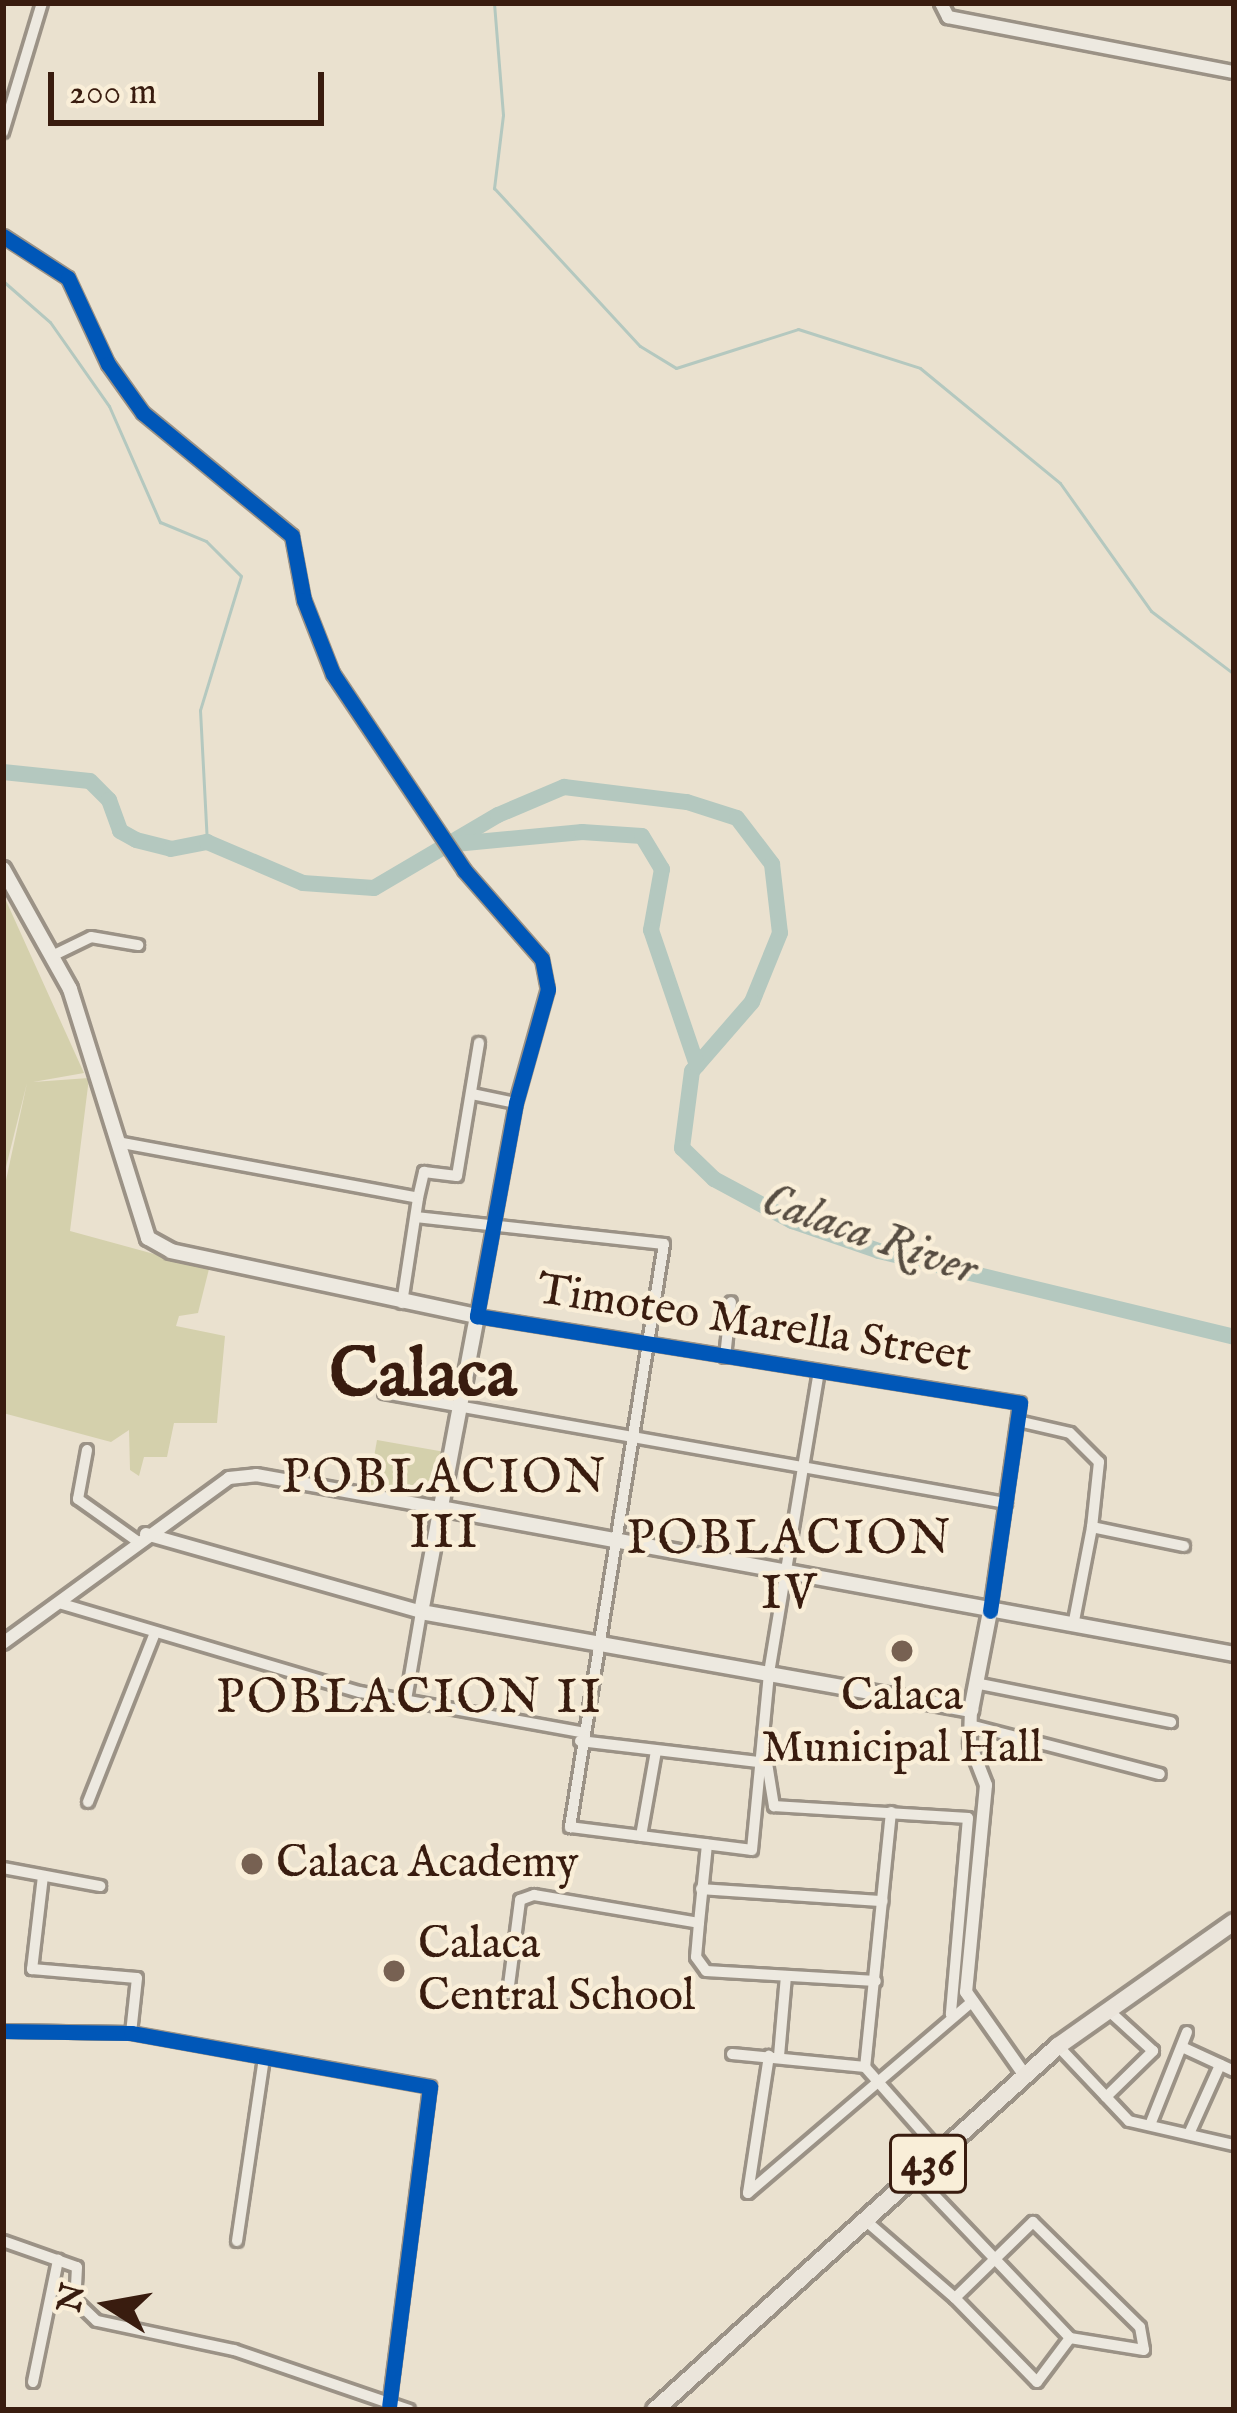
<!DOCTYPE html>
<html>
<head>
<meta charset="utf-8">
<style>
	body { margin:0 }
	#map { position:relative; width:1237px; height:2413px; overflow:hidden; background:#eae1cf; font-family:"IM FELL English",serif }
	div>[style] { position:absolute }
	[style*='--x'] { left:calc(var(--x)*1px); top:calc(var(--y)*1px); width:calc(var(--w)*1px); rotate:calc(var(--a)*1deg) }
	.green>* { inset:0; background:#d4d0ac; transform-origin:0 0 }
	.stream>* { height:3px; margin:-1.5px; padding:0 1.5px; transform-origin:1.5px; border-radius:1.5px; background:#b4c8bf }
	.river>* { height:16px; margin:-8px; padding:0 8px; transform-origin:8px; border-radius:8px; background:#b4c8bf }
	.roads { filter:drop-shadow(3px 0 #9b9286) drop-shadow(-3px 0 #9b9286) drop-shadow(0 3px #9b9286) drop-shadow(0 -3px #9b9286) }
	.minor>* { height:10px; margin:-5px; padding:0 5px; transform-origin:5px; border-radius:5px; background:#ede9e0 }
	.tertiary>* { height:12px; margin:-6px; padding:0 6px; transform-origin:6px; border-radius:6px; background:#ede9e0 }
	.secondary>* { height:14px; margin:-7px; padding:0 7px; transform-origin:7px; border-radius:7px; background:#ede9e0 }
	.primary>* { height:16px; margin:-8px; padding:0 8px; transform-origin:8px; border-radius:8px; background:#ebe5db }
	.cycleway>* { height:15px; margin:-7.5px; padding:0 7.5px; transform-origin:7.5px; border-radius:7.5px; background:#0057b8 }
	.dots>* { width:33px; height:33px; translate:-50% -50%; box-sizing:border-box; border:6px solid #f9eed8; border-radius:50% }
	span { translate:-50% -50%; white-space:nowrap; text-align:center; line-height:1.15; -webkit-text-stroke:9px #f9eed8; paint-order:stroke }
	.shield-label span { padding:3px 9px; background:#f9eed8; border:3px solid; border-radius:9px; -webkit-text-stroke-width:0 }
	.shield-label { font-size:42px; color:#391c0f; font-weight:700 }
	.street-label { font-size:45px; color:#391c0f }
	.poi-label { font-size:45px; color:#391c0f }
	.left { translate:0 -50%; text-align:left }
	.water-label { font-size:48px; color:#574d42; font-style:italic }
	.neighbourhood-label { font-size:48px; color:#391c0f; letter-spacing:3px }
	.town-label { font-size:69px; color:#391c0f; font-weight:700 }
	.frame { position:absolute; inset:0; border:6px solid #391c0f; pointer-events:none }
	.north { position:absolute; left:48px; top:2245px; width:120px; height:120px; -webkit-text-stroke:9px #f9eed8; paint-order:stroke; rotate:281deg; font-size:33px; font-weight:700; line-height:48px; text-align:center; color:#391c0f }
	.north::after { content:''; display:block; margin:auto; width:42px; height:54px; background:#391c0f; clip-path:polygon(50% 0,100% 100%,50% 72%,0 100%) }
	.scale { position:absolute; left:48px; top:72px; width:276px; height:54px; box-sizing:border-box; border:6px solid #391c0f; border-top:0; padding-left:15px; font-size:36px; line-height:42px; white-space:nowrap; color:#391c0f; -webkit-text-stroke:9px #f9eed8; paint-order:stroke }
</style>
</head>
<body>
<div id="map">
	<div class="green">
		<i style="clip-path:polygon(3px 894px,84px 1073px,33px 1082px,89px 1078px,70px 1231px,209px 1269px,198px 1313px,179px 1316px,176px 1326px,225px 1336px,217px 1423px,174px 1423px,167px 1457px,144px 1457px,139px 1476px,130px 1470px,129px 1430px,111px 1442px,3px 1413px,3px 1194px,27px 1083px,3px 1179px)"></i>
		<i style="left:377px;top:1440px;width:69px;height:46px;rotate:10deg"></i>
	</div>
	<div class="stream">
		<i style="--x:494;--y:3;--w:112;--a:85.4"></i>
		<i style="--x:503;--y:115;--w:74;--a:97"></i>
		<i style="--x:494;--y:188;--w:215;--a:47.3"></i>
		<i style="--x:640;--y:346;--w:42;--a:31.4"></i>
		<i style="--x:676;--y:368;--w:128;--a:-17.7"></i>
		<i style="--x:798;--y:329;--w:128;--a:17.7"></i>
		<i style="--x:920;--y:368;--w:181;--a:39.4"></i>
		<i style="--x:1060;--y:483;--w:157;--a:54.6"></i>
		<i style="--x:1151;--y:611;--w:104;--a:37.2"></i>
		<i style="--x:3;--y:281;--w:62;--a:41.1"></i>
		<i style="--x:50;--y:322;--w:103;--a:54.9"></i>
		<i style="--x:109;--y:406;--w:127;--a:66.3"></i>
		<i style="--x:160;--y:522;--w:50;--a:22.4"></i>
		<i style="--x:206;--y:541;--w:49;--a:45"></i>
		<i style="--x:241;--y:576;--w:140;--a:107"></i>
		<i style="--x:200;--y:710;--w:132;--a:87"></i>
	</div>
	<div class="river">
		<i style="--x:3;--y:772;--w:87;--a:5.9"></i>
		<i style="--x:90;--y:781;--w:27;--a:45"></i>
		<i style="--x:109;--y:800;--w:33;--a:70"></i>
		<i style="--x:120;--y:831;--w:18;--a:29"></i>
		<i style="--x:136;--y:840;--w:36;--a:14"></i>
		<i style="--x:171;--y:849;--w:37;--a:-11"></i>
		<i style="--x:207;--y:842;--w:104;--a:23.1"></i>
		<i style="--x:303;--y:883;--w:71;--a:4"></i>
		<i style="--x:374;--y:888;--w:144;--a:-30.5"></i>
		<i style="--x:498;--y:815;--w:72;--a:-23"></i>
		<i style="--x:564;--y:787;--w:124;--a:7"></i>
		<i style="--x:687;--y:802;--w:52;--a:17.7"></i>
		<i style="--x:737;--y:818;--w:58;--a:52.7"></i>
		<i style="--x:772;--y:864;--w:69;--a:83.4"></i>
		<i style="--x:780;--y:933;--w:74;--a:112.1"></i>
		<i style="--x:752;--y:1002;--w:91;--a:131"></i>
		<i style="--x:692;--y:1071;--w:78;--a:97.4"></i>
		<i style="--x:682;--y:1148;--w:45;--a:44.1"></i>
		<i style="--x:714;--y:1179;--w:89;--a:28.3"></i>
		<i style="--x:792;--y:1221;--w:92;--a:19"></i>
		<i style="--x:879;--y:1251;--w:365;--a:13.6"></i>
		<i style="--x:455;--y:844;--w:128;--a:-5.4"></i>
		<i style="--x:582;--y:832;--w:60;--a:3.8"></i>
		<i style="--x:642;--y:836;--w:39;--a:59"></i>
		<i style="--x:662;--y:869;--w:62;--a:100.2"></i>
		<i style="--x:651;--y:930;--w:143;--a:71.2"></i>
	</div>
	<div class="roads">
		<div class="minor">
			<i style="--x:3;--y:132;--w:135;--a:-73.2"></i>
			<i style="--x:3;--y:236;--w:77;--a:32.9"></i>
			<i style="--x:68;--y:278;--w:95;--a:65.1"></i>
			<i style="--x:108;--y:364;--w:60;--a:54.5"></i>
			<i style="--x:143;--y:413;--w:193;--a:39.5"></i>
			<i style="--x:292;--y:536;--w:65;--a:79.4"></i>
			<i style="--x:304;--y:600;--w:79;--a:68.6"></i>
			<i style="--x:333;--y:674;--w:236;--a:56.2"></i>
			<i style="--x:464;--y:870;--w:118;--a:48.8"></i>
			<i style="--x:542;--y:959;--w:31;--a:79"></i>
			<i style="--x:548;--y:989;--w:118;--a:105.7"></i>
			<i style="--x:516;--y:1103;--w:217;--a:100.4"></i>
			<i style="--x:477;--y:1316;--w:550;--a:9.1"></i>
			<i style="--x:1020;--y:1403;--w:210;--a:98.2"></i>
			<i style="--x:52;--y:956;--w:43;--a:-26"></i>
			<i style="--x:91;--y:937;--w:48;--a:9.7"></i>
			<i style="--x:472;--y:1094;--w:45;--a:11.6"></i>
			<i style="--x:117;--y:1142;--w:306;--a:10.5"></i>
			<i style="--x:418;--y:1198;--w:27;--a:-77"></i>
			<i style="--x:424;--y:1172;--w:33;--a:7"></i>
			<i style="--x:457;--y:1176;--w:135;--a:-80.6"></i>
			<i style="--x:416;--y:1217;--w:249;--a:6.2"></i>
			<i style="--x:664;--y:1244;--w:591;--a:99.16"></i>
			<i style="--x:570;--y:1827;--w:183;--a:7.2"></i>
			<i style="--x:752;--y:1850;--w:178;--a:-84.5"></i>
			<i style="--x:769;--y:1673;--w:306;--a:-80.6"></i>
			<i style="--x:402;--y:1303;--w:106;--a:-81.3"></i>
			<i style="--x:725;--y:1357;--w:55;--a:-83.8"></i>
			<i style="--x:384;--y:1393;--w:632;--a:10.03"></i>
			<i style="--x:1018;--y:1421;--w:53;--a:13"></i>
			<i style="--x:1070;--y:1433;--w:41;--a:45"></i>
			<i style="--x:1099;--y:1462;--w:65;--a:96.1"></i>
			<i style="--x:87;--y:1450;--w:50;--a:100.4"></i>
			<i style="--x:78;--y:1499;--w:72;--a:35.4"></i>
			<i style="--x:62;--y:1604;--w:311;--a:16.5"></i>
			<i style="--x:360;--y:1692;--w:225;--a:10.3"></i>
			<i style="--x:1073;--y:1626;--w:101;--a:-79.1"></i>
			<i style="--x:1092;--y:1527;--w:94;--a:11.7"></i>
			<i style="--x:975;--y:1683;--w:200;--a:11.3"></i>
			<i style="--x:406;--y:1700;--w:89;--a:-80.3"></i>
			<i style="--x:970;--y:1725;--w:196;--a:14.5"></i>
			<i style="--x:580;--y:1741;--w:188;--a:6.7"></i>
			<i style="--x:767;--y:1763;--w:44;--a:80.8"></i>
			<i style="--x:774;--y:1806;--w:194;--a:3.5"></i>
			<i style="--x:968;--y:1818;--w:197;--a:95"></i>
			<i style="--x:88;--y:1802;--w:182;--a:-68.4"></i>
			<i style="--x:891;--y:1812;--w:256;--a:95.8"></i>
			<i style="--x:865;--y:2067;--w:115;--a:48.5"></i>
			<i style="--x:641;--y:1836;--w:86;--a:-80"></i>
			<i style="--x:3;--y:1868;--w:99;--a:10.5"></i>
			<i style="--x:43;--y:1876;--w:94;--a:96.7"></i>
			<i style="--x:32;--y:1969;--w:105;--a:4.9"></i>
			<i style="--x:137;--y:1978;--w:55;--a:96.2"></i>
			<i style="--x:701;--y:1889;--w:182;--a:3.8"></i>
			<i style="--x:699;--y:1923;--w:34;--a:95"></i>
			<i style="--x:696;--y:1957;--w:17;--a:54"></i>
			<i style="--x:706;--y:1971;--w:170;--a:3.4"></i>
			<i style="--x:508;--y:1993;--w:94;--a:-82.6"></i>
			<i style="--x:520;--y:1900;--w:15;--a:-20"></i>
			<i style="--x:534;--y:1895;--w:167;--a:9.6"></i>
			<i style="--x:699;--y:1923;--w:79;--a:-84.2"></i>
			<i style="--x:3;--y:2031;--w:128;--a:0.9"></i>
			<i style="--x:131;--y:2033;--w:304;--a:10.2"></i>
			<i style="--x:430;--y:2087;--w:321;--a:97.3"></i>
			<i style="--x:1058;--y:2046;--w:103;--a:46.6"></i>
			<i style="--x:1129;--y:2121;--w:108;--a:12.9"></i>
			<i style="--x:1182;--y:2047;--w:57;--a:24.8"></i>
			<i style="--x:732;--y:2054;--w:134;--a:5.6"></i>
			<i style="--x:779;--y:2056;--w:80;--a:-85"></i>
			<i style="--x:1106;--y:2097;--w:66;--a:-44.4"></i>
			<i style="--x:1153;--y:2051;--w:62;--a:-137.6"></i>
			<i style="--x:1150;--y:2125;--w:100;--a:-68.3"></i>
			<i style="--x:1189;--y:2134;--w:76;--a:-65.8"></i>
			<i style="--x:915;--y:2175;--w:225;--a:46.4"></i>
			<i style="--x:748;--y:2193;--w:296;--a:-40.5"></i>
			<i style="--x:748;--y:2193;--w:139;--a:-81.3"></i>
			<i style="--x:865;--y:2220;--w:119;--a:40.9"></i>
			<i style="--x:1033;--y:2222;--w:150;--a:44.5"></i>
			<i style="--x:1140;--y:2327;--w:23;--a:80"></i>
			<i style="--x:1144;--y:2350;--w:75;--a:-170.8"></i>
			<i style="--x:1070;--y:2338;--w:55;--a:126.9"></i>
			<i style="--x:1037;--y:2382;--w:117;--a:-134.3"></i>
			<i style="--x:955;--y:2298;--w:109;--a:-44.3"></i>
			<i style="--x:3;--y:2241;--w:78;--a:19.4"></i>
			<i style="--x:77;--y:2267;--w:33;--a:93"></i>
			<i style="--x:75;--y:2300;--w:30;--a:44"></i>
			<i style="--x:97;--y:2321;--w:140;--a:12"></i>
			<i style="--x:234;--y:2350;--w:185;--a:18.9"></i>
			<i style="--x:237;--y:2241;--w:185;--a:-81.6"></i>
			<i style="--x:33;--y:2382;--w:125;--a:-78.4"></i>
		</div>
		<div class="tertiary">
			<i style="--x:941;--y:3;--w:16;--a:63"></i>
			<i style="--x:948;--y:17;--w:291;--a:10.9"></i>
			<i style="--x:146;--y:1534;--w:286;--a:15.8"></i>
			<i style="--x:3;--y:1643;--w:280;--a:-36.1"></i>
			<i style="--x:229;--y:1478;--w:27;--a:-6"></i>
			<i style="--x:256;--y:1475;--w:187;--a:10.2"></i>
			<i style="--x:971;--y:1710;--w:34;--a:92"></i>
			<i style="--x:970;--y:1744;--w:44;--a:68.7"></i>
			<i style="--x:986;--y:1785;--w:208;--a:95.5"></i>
			<i style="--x:966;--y:1992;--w:104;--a:54.8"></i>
		</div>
		<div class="secondary">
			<i style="--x:3;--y:869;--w:137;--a:60.8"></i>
			<i style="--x:70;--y:989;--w:261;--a:72.6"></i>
			<i style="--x:148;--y:1238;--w:26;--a:29"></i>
			<i style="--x:171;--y:1251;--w:313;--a:12"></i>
			<i style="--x:477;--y:1316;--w:301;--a:100.7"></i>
			<i style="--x:421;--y:1612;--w:559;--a:10.1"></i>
			<i style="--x:971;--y:1710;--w:101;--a:-79.1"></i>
			<i style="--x:440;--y:1508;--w:807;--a:10.42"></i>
		</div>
		<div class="primary">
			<i style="--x:655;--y:2410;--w:543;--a:-42.09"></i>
			<i style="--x:1058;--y:2046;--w:215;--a:-35.2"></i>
		</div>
	</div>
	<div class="cycleway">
		<i style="--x:3;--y:236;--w:77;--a:32.9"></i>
		<i style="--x:68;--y:278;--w:95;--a:65.1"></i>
		<i style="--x:108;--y:364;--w:60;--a:54.5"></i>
		<i style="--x:143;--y:413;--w:193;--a:39.5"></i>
		<i style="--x:292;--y:536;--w:65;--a:79.4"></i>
		<i style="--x:304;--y:600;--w:79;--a:68.6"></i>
		<i style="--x:333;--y:674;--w:236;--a:56.2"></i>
		<i style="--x:464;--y:870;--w:118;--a:48.8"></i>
		<i style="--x:542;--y:959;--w:31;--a:79"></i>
		<i style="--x:548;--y:989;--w:118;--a:105.7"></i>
		<i style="--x:516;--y:1103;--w:217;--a:100.4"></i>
		<i style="--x:477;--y:1316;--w:550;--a:9.1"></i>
		<i style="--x:1020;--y:1403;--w:210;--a:98.2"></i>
		<i style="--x:3;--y:2031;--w:128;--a:0.9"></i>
		<i style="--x:131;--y:2033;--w:304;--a:10.2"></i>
		<i style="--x:430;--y:2087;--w:321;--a:97.3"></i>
	</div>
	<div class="dots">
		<i style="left:902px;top:1651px;background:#776152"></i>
		<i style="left:252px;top:1864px;background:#776152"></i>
		<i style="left:394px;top:1971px;background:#776152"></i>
	</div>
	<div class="shield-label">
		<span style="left:928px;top:2164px">436</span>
	</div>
	<div class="street-label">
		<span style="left:754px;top:1324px;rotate:9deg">Timoteo Marella Street</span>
	</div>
	<div class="poi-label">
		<span style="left:902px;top:1723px">Calaca<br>Municipal Hall</span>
		<span class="left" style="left:276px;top:1864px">Calaca Academy</span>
		<span class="left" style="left:418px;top:1971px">Calaca<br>Central School</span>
	</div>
	<div class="water-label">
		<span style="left:869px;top:1236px;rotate:19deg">Calaca River</span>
	</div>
	<div class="neighbourhood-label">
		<span style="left:445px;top:1507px">POBLACION<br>III</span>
		<span style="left:790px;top:1568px">POBLACION<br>IV</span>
		<span style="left:410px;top:1700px">POBLACION II</span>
	</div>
	<div class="town-label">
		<span style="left:423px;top:1377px">Calaca</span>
	</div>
	<div class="frame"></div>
	<div class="north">N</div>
	<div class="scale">200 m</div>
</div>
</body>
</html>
